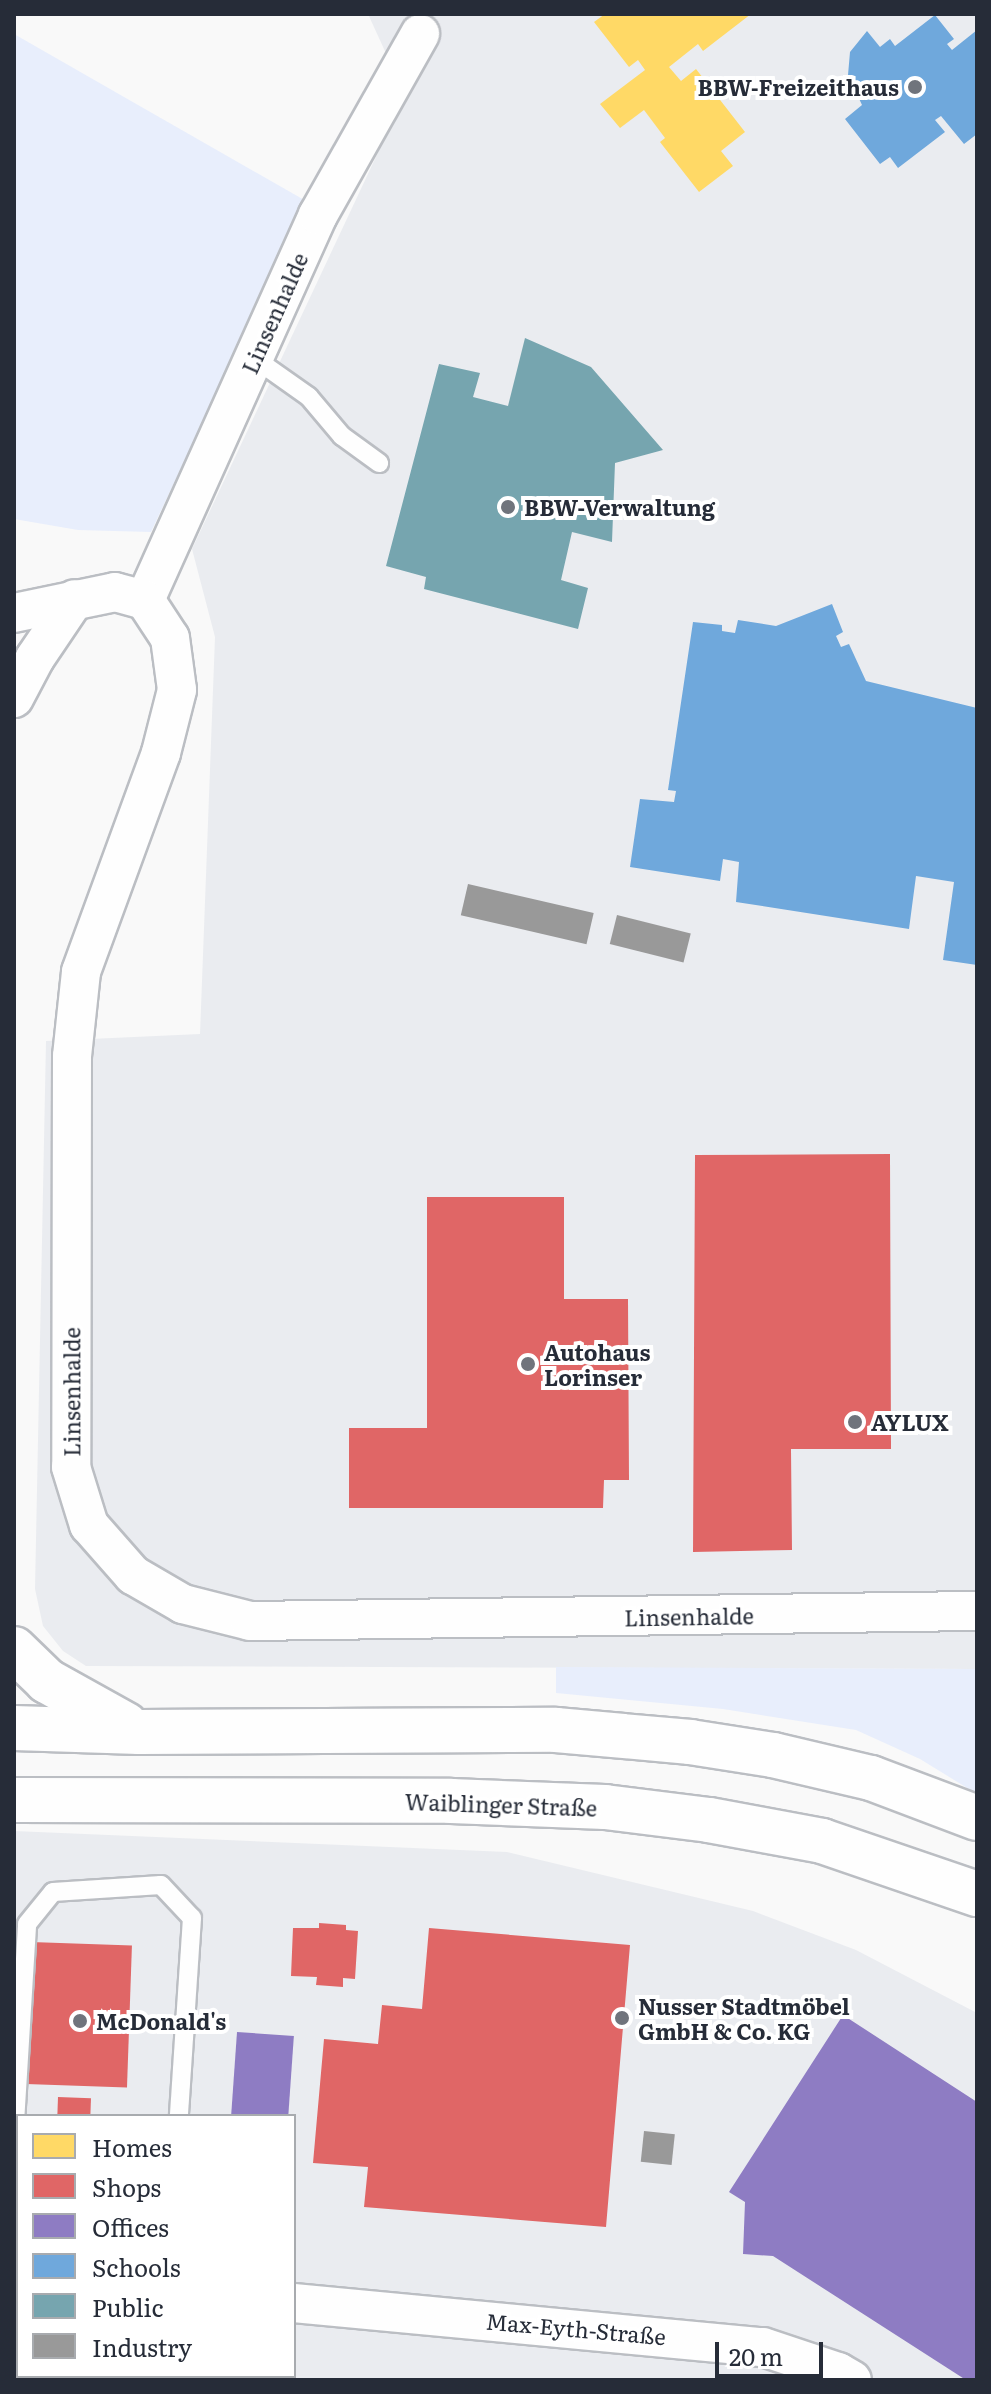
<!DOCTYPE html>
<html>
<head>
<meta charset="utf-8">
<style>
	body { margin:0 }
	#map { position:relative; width:991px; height:2394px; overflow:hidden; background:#f9f9f9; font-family:Literata,serif }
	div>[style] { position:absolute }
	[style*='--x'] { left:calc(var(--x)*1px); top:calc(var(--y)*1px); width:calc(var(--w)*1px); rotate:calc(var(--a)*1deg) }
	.built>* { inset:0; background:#eaecf0 }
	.green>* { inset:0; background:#e8eefc }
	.homes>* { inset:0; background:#ffd966 }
	.shops>* { inset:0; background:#e06666; transform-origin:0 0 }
	.offices>* { inset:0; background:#8e7cc3; transform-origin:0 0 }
	.schools>* { inset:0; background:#6fa8dc }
	.public>* { inset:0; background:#76a5af }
	.industry>* { inset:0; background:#999; transform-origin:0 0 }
	.roads { filter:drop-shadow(2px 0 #bbbec3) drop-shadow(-2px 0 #bbbec3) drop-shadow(0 2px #bbbec3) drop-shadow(0 -2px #bbbec3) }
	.lane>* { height:18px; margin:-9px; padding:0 9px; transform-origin:9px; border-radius:9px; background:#fefefe }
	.street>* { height:38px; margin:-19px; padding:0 19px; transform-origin:19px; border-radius:19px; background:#fefefe }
	.secondary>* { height:44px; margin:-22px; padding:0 22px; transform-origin:22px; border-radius:22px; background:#fefefe }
	.dots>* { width:22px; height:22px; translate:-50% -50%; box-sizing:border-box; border:4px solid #fff; border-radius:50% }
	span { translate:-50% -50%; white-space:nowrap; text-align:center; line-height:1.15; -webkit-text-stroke:8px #fff; paint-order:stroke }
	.poi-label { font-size:22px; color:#262c38; font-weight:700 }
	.right { translate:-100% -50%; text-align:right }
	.left { translate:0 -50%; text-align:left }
	.street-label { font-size:22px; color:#262c38 }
	.frame { position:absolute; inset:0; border:16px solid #262c38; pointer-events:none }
	.legend { position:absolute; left:16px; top:2114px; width:280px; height:264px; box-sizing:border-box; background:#fff; border:2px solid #a8abaf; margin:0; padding:10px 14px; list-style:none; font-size:24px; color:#262c38 }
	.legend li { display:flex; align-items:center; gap:16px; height:40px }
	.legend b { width:40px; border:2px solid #a8abaf }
	.scale { position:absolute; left:715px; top:2342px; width:108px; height:36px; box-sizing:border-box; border:4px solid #262c38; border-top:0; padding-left:10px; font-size:24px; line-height:28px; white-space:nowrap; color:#262c38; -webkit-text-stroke:6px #fff; paint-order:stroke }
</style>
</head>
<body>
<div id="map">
	<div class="built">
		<i style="clip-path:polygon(368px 14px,977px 14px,977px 1669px,86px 1666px,63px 1651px,43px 1626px,35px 1589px,46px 1041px,200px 1034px,215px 637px,192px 549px,405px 95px)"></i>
		<i style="clip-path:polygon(evenodd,14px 1831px,507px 1852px,753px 1911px,856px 1950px,977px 2013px,977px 2380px,14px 2380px,14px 1831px,18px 2116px,294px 2116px,294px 2376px,18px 2376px,18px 2116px)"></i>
	</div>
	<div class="green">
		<i style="clip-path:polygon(14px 34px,306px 201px,151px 532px,78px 530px,14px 519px)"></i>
		<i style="clip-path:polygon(556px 1667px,977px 1669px,977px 1794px,920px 1759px,856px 1730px,723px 1709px,556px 1693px)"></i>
	</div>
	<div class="homes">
		<i style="clip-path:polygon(605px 14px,751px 14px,703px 51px,698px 44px,669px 67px,681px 81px,696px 69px,745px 132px,721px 151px,733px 166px,699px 192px,660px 142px,665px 138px,644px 110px,620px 128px,600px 104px,645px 70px,638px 60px,629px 67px,594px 22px)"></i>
	</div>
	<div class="shops">
		<i style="clip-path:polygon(890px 1154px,891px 1449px,791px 1449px,792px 1550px,693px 1552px,695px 1155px)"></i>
		<i style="clip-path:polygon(427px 1197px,564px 1197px,564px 1299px,628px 1299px,629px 1480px,604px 1480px,603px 1508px,349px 1508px,349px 1428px,427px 1428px)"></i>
		<i style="clip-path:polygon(319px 1923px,346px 1925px,346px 1930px,358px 1931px,355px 1979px,343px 1978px,343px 1987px,316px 1985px,317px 1977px,291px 1976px,293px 1928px,319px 1928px)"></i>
		<i style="clip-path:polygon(429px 1928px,630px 1945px,606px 2227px,364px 2207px,368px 2167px,313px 2163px,324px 2039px,378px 2044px,382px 2005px,422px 2009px)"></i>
		<i style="left:31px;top:1942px;width:101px;height:142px;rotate:2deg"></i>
		<i style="left:58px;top:2097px;width:33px;height:19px;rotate:2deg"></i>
	</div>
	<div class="offices">
		<i style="clip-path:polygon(843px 2015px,977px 2102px,977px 2380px,966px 2380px,773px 2256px,743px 2254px,745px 2202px,729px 2192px)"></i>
		<i style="left:237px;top:2032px;width:57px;height:84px;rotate:4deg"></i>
	</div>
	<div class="schools">
		<i style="clip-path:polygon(935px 15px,954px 39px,947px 44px,952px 50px,977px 30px,977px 134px,964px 144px,941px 116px,935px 120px,945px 132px,898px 168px,890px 157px,880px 164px,845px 119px,862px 105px,848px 75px,850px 52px,867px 31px,880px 47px,890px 39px,895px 46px)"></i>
		<i style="clip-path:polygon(832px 604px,843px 632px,836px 636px,841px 647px,849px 644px,866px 681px,977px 708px,977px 965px,943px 960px,954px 882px,916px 876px,909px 929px,736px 902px,739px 862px,723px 859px,720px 881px,630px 867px,640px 799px,674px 802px,676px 791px,668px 790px,693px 622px,722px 625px,722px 631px,735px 633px,738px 620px,776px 626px)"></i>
	</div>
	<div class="public">
		<i style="clip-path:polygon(525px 338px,591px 367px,663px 450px,615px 463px,612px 542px,572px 532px,561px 580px,588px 588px,578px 629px,424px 589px,426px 577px,386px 566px,439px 364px,480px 373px,473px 397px,508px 406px)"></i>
	</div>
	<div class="industry">
		<i style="left:468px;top:884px;width:129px;height:32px;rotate:13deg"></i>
		<i style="left:617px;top:915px;width:76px;height:30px;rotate:14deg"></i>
		<i style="left:644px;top:2131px;width:31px;height:31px;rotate:6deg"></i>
	</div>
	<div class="roads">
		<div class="lane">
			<i style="--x:254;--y:358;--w:67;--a:35.3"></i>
			<i style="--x:309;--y:397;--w:51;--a:49.8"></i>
			<i style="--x:342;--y:436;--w:46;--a:36.1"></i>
			<i style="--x:18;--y:2148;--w:10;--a:-114"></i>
			<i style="--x:14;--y:2139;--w:215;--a:-86.5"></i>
			<i style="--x:27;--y:1924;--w:41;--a:-50.9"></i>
			<i style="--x:53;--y:1892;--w:108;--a:-3.7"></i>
			<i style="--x:161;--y:1885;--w:45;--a:46.8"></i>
			<i style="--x:192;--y:1918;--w:198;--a:93.8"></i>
		</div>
		<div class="street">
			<i style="--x:145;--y:600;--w:422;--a:-65.8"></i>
			<i style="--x:318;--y:215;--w:208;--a:-60.6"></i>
			<i style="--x:14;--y:613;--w:103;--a:-11.7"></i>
			<i style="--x:115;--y:592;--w:31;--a:15"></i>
			<i style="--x:145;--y:600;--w:45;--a:56.7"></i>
			<i style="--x:170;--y:638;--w:52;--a:82.3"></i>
			<i style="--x:177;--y:690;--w:65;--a:104.3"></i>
			<i style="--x:161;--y:753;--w:233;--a:110.1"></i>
			<i style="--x:81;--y:972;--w:84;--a:96.1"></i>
			<i style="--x:72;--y:1056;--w:411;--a:90.1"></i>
			<i style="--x:71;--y:1467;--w:61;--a:72.8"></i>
			<i style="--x:89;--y:1525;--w:67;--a:48.7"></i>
			<i style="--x:133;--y:1575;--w:58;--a:30.1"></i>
			<i style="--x:183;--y:1604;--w:69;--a:14.2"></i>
			<i style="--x:250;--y:1621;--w:727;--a:-0.79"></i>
			<i style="--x:14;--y:698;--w:45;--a:-62.3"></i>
			<i style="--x:35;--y:658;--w:71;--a:-55.9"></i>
			<i style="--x:14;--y:2247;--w:5;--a:37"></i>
			<i style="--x:14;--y:2298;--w:4;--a:-14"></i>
			<i style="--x:294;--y:2303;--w:471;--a:5.4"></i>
			<i style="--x:763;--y:2347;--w:79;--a:18.4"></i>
			<i style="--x:838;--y:2372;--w:16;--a:30"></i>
		</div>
		<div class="secondary">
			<i style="--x:14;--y:1649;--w:46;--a:44.1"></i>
			<i style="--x:47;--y:1681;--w:90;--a:29.1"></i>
			<i style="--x:14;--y:1728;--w:125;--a:1.8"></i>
			<i style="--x:139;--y:1732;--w:417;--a:-0.3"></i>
			<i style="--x:556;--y:1730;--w:135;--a:5.1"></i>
			<i style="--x:690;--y:1742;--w:84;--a:8.9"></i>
			<i style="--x:773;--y:1755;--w:101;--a:13.2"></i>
			<i style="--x:871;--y:1778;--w:113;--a:20.7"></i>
			<i style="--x:14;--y:1800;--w:437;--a:0.1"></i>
			<i style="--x:451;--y:1801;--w:154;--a:2.2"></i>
			<i style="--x:605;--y:1807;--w:105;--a:7.1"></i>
			<i style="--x:709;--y:1820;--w:115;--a:10.5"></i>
			<i style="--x:822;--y:1841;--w:164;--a:18.9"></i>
		</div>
	</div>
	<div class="dots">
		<i style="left:915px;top:87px;background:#70747c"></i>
		<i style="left:508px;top:507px;background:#70747c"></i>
		<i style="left:528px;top:1364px;background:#70747c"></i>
		<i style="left:855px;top:1422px;background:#70747c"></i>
		<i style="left:622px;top:2018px;background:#70747c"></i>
		<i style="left:80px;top:2021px;background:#70747c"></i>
	</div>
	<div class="poi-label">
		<span class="right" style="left:899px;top:87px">BBW-Freizeithaus</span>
		<span class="left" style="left:524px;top:507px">BBW-Verwaltung</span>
		<span class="left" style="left:544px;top:1364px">Autohaus<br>Lorinser</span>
		<span class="left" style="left:871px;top:1422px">AYLUX</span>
		<span class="left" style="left:638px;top:2018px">Nusser Stadtmöbel<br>GmbH &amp; Co. KG</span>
		<span class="left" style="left:96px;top:2021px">McDonald's</span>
	</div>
	<div class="street-label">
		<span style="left:274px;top:313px;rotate:-66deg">Linsenhalde</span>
		<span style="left:71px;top:1392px;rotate:-90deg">Linsenhalde</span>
		<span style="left:689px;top:1616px;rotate:-1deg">Linsenhalde</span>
		<span style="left:501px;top:1804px;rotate:2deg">Waiblinger Straße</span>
		<span style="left:576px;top:2328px;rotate:5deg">Max-Eyth-Straße</span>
	</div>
	<div class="frame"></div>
	<ul class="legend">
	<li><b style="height:22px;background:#ffd966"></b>Homes</li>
	<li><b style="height:22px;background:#e06666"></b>Shops</li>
	<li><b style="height:22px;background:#8e7cc3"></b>Offices</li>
	<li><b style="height:22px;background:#6fa8dc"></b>Schools</li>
	<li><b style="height:22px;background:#76a5af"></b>Public</li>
	<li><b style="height:22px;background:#999"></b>Industry</li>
	</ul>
	<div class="scale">20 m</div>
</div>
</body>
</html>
